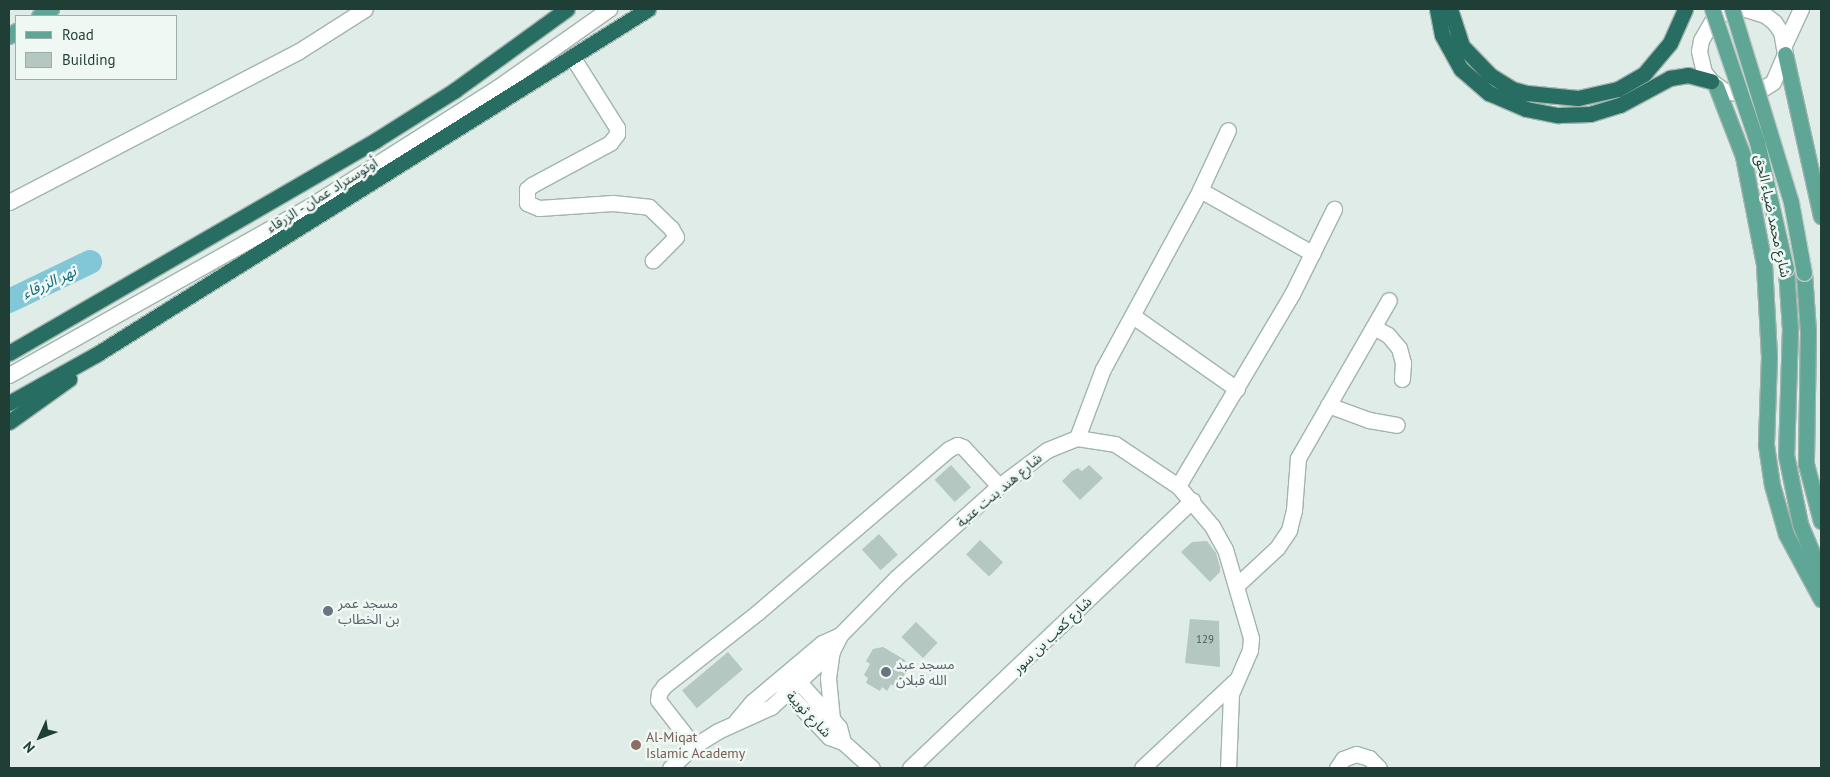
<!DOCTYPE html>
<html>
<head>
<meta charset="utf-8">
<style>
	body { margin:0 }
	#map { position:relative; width:1830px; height:777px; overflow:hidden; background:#dfece7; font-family:"PT Sans","Noto Sans Arabic",sans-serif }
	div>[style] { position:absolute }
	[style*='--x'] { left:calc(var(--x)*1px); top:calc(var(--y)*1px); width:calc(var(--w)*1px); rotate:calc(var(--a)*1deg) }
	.river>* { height:24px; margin:-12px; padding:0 12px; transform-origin:12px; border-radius:12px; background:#82c7d7 }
	.building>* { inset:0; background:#b4c7c0; transform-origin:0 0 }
	.roads { filter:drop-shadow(1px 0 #a2b4ae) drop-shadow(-1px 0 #a2b4ae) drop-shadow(0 1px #a2b4ae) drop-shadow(0 -1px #a2b4ae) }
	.minor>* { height:15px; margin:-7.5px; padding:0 7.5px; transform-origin:7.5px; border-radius:7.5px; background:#fff }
	.major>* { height:15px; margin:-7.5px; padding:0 7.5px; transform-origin:7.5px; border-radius:7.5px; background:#5fa696 }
	.highway>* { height:15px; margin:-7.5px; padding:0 7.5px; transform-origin:7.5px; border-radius:7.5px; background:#286d61 }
	.bridges { filter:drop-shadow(1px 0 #c0c9c7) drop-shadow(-1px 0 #c0c9c7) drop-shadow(0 1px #c0c9c7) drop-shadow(0 -1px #c0c9c7) }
	.major-bridge>* { height:15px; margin:-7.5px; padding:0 7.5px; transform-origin:7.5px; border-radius:7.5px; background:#5fa696 }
	.dots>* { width:14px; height:14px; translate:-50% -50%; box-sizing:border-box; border:2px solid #f0f8f4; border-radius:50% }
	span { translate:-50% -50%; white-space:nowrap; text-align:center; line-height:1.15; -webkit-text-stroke:5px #f0f8f4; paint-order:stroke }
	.number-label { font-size:11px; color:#446058 }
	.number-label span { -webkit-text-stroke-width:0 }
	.street-label { font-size:14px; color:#1f3e36 }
	.worship-label { font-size:14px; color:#5b616d }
	.left { translate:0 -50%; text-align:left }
	.education-label { font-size:14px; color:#785e54 }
	.water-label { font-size:15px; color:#136a7f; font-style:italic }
	.frame { position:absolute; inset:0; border:10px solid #1f3e36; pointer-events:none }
	.legend { position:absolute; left:15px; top:15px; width:162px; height:65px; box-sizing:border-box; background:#f0f8f4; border:1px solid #9caea8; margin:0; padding:6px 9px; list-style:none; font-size:15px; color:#1f3e36 }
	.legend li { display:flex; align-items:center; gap:10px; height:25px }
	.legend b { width:25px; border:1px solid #9caea8 }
	.north { position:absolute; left:15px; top:712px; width:50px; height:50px; -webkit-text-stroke:4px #f0f8f4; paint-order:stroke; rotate:227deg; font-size:14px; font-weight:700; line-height:20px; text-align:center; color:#1f3e36 }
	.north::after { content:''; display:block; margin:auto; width:18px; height:22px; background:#1f3e36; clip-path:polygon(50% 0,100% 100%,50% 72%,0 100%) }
</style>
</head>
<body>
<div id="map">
	<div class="river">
		<i style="--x:9;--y:301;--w:90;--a:-25.7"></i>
	</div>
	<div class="building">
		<i style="left:951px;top:465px;width:30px;height:22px;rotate:48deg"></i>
		<i style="clip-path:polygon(1089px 465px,1103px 478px,1080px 500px,1062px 481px,1072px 471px,1078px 468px,1082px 471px)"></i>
		<i style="left:879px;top:534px;width:28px;height:23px;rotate:48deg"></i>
		<i style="left:980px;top:540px;width:32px;height:20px;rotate:44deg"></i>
		<i style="clip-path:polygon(1207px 541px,1216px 553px,1220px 567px,1220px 572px,1210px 582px,1181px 552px,1192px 542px)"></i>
		<i style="clip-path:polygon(1190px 619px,1219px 621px,1220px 667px,1185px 663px)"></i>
		<i style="left:916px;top:622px;width:30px;height:21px;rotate:44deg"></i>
		<i style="clip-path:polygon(883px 647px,905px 660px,908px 669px,897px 688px,891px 684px,887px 691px,882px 687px,880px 691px,866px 683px,868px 678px,864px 675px,870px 664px,866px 661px,873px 649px)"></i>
		<i style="left:728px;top:652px;width:23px;height:60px;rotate:50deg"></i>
	</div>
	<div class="roads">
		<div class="minor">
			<i style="--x:1739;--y:9;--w:19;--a:164"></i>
			<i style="--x:1721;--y:14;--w:11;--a:142"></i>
			<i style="--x:1712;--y:21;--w:22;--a:120"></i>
			<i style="--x:1701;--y:40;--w:11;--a:100"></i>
			<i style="--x:1699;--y:51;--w:22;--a:77"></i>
			<i style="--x:1704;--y:72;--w:11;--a:52"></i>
			<i style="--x:1711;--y:81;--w:17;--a:36"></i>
			<i style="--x:1725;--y:91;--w:21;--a:11"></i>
			<i style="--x:1746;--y:95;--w:10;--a:-11"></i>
			<i style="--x:1756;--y:93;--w:20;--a:-33"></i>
			<i style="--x:1773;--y:82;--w:30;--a:-67"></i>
			<i style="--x:1785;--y:54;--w:22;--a:-100"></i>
			<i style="--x:1781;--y:32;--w:12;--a:-125"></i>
			<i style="--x:1774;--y:22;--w:11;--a:-142"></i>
			<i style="--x:1765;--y:15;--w:21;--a:-163"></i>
			<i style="--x:1785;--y:43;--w:38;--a:-65"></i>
			<i style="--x:573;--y:58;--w:83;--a:57.8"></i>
			<i style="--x:617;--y:128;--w:6;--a:90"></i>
			<i style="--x:617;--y:134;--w:11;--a:128"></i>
			<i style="--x:610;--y:143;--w:89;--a:151.7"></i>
			<i style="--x:532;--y:185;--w:6;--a:141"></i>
			<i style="--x:527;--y:189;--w:14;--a:90"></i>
			<i style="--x:527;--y:203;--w:13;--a:23"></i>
			<i style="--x:539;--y:208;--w:74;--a:-3.9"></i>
			<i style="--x:613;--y:203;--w:36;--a:6"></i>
			<i style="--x:649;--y:207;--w:30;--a:44"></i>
			<i style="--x:671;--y:228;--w:10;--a:61"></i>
			<i style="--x:676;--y:237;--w:33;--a:135"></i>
			<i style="--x:1200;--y:190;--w:129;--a:29.4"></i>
			<i style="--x:9;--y:202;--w:327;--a:-27.5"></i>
			<i style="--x:299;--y:51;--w:78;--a:-32.5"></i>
			<i style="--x:1133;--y:316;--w:127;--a:35.1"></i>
			<i style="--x:1374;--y:327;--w:16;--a:30"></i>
			<i style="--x:1388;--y:335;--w:17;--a:50"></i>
			<i style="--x:1399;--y:348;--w:16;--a:75"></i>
			<i style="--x:1403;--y:363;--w:16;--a:94"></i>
			<i style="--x:9;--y:375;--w:345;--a:-29.3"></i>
			<i style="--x:310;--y:206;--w:222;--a:-32.3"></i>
			<i style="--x:498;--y:87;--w:136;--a:-35.1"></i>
			<i style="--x:1328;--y:405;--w:44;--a:20.1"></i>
			<i style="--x:1369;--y:420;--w:28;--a:10"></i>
			<i style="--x:1077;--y:438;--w:74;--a:-69.4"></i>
			<i style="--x:1103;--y:369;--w:204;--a:-61.5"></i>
			<i style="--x:1200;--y:190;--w:66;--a:-65"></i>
			<i style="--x:1178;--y:486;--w:223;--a:-59.3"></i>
			<i style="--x:1292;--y:294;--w:95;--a:-63.7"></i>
			<i style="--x:1237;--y:585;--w:54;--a:-42.8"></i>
			<i style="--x:1277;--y:548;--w:22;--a:-56"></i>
			<i style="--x:1289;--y:530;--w:21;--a:-76"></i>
			<i style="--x:1294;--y:510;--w:52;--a:-85.6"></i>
			<i style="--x:1298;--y:458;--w:182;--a:-60.1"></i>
			<i style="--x:793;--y:675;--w:69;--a:48.5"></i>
			<i style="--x:839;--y:727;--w:16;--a:75"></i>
			<i style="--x:781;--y:686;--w:70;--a:46.7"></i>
			<i style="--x:829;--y:737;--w:15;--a:20"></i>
			<i style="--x:843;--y:742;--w:39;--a:42"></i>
			<i style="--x:832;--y:719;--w:41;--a:-95.6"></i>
			<i style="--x:828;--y:678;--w:27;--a:-82"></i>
			<i style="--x:736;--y:721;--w:25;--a:-50"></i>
			<i style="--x:752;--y:702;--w:92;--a:-40.1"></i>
			<i style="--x:822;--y:643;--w:20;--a:-24"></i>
			<i style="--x:694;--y:746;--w:58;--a:-128"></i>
			<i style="--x:658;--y:700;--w:7;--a:-82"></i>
			<i style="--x:659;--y:693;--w:9;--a:-54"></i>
			<i style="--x:664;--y:686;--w:120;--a:-38.2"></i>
			<i style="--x:758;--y:612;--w:251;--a:-40.5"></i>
			<i style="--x:949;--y:449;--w:9;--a:-27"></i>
			<i style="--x:957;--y:445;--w:6;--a:18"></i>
			<i style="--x:963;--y:447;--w:53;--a:47.3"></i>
			<i style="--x:670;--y:768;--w:33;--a:-43"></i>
			<i style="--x:694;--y:746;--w:28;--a:-32"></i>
			<i style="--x:718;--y:731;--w:58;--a:-24.4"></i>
			<i style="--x:771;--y:707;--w:83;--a:-42.6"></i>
			<i style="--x:832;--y:651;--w:18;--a:-63"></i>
			<i style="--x:840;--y:635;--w:80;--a:-45.5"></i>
			<i style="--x:896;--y:578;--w:138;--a:-41.8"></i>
			<i style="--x:999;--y:486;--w:60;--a:-36.9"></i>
			<i style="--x:1047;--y:450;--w:32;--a:-22"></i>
			<i style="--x:1077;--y:438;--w:38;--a:9"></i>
			<i style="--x:1115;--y:444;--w:76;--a:33.7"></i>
			<i style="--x:1178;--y:486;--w:52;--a:49.6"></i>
			<i style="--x:1212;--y:526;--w:26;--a:61"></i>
			<i style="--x:1225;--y:549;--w:93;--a:73.7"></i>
			<i style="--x:1251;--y:638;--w:12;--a:95"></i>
			<i style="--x:1250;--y:650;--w:48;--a:113.4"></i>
			<i style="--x:1231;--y:694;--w:74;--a:92.3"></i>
			<i style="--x:910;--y:768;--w:389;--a:-43.5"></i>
			<i style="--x:1142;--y:768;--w:127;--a:-43.1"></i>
			<i style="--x:1337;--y:768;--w:11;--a:-56"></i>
			<i style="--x:1343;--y:759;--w:14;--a:-21"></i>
			<i style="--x:1356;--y:754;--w:14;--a:17"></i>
			<i style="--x:1369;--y:758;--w:14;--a:45"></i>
		</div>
		<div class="major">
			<i style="--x:39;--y:16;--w:14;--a:-30"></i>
			<i style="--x:9;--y:36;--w:9;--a:-36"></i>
			<i style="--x:1785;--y:54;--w:166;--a:77.5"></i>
			<i style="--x:1716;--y:86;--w:75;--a:68.9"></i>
			<i style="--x:1743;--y:156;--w:110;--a:79"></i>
			<i style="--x:1764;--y:264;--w:93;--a:86.9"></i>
			<i style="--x:1769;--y:357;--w:88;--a:92"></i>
			<i style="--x:1766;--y:445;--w:40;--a:81.5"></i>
			<i style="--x:1772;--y:485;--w:51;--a:74.1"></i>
			<i style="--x:1786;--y:534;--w:74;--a:61.7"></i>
			<i style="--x:1786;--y:269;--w:60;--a:86.2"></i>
			<i style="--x:1790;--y:329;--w:126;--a:91.8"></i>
			<i style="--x:1786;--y:455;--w:70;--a:78.5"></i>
			<i style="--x:1800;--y:524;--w:54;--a:67.2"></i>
			<i style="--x:1804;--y:273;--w:58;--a:86.1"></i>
			<i style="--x:1808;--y:331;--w:133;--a:90.9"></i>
			<i style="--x:1806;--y:464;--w:59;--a:75.3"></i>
		</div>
		<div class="highway">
			<i style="--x:1437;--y:9;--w:26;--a:79"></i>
			<i style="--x:1442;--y:35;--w:39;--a:61"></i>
			<i style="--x:1461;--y:69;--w:37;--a:41"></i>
			<i style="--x:1489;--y:93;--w:40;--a:23.4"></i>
			<i style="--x:1526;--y:109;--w:33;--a:11"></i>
			<i style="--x:1558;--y:115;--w:32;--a:-2"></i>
			<i style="--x:1590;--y:114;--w:31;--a:-17"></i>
			<i style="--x:1620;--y:105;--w:57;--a:-28.4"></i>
			<i style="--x:1670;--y:78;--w:18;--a:-9"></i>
			<i style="--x:1688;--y:75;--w:24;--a:15"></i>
			<i style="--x:1450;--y:9;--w:39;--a:72"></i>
			<i style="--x:1462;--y:46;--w:40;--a:46"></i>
			<i style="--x:1490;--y:75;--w:26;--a:32"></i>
			<i style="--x:1512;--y:89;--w:16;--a:15"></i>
			<i style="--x:1527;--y:93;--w:51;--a:5.6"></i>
			<i style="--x:1578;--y:98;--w:41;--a:-12.7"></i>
			<i style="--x:1618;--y:89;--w:30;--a:-30"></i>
			<i style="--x:1644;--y:74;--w:40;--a:-50"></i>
			<i style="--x:1670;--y:43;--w:37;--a:-66"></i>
			<i style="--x:9;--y:353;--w:424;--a:-30.1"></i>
			<i style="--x:376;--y:140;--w:93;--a:-32.3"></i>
			<i style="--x:455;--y:90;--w:138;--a:-35.9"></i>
			<i style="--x:9;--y:403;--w:101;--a:-29.1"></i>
			<i style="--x:97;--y:354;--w:650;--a:-32.05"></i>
			<i style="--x:9;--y:422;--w:74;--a:-35.6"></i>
		</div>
	</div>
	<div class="bridges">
		<div class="major-bridge">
			<i style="--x:1712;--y:9;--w:140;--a:71.3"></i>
			<i style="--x:1757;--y:142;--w:130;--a:77.1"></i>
			<i style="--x:1732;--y:9;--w:202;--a:73"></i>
			<i style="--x:1791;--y:202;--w:72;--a:79.6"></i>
		</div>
	</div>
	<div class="dots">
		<i style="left:328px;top:611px;background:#6b7280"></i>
		<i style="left:886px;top:672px;background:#6b7280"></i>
		<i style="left:636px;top:745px;background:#8d6e63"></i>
	</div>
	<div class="number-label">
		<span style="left:1205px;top:639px">129</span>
	</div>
	<div class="street-label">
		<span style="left:322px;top:195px;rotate:-32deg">أوتوستراد عمان - الزرقاء</span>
		<span style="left:1773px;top:216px;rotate:78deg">شارع محمد ضياء الحق</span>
		<span style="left:999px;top:490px;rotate:-40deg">شارع هند بنت عتبة</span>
		<span style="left:1052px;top:635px;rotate:-44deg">شارع كعب بن سور</span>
		<span style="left:809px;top:714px;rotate:46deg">شارع ثويبة</span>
	</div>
	<div class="worship-label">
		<span class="left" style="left:338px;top:611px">مسجد عمر<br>بن الخطاب</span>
		<span class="left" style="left:896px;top:672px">مسجد عبد<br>الله قبلان</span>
	</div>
	<div class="education-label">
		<span class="left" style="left:646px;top:745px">Al-Miqat<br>Islamic Academy</span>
	</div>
	<div class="water-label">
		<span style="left:49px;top:282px;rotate:-25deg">نهر الزرقاء</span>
	</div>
	<div class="frame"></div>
	<ul class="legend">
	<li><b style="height:6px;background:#5fa696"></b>Road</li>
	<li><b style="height:14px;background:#b4c7c0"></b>Building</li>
	</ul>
	<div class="north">N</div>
</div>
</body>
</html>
